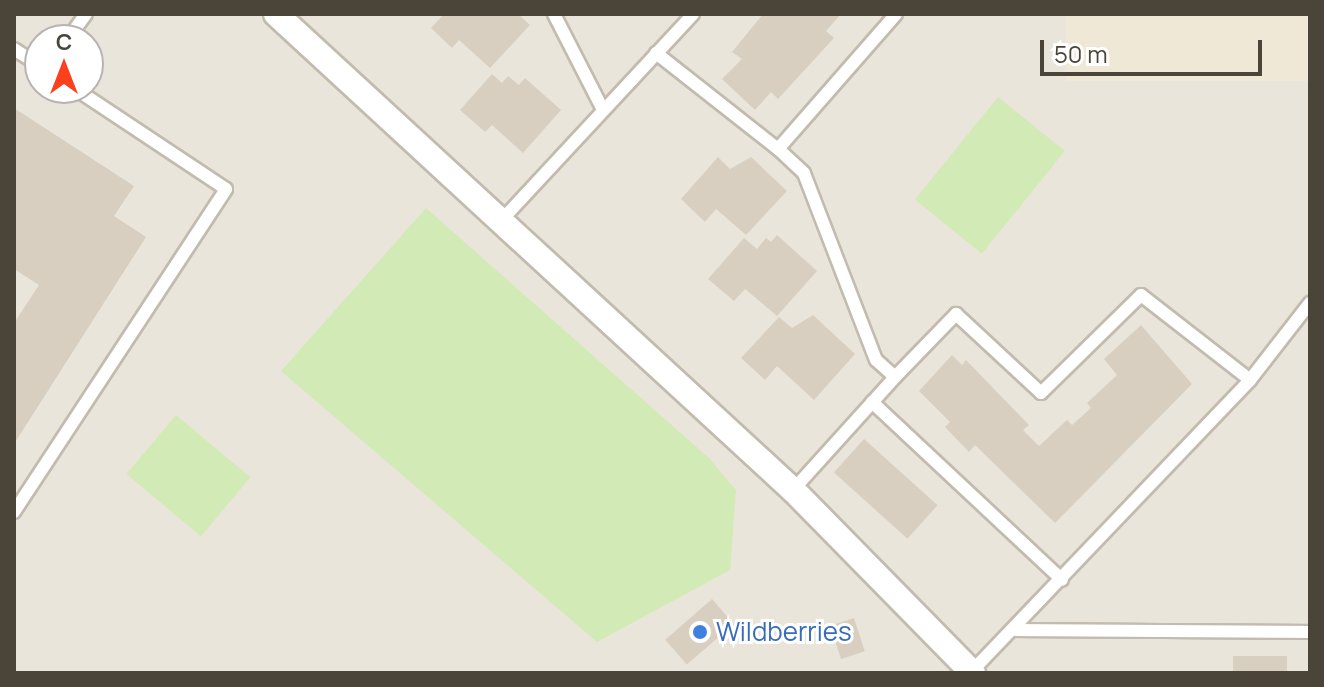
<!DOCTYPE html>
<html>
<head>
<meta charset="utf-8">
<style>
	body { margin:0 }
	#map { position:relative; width:1324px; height:687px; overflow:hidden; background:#f6f3ec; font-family:Manrope,sans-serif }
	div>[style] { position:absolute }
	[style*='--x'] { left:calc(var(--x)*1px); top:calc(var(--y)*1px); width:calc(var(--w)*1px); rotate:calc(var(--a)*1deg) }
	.residential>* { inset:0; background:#eae5da }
	.education>* { inset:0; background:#efe8d6; transform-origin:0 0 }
	.green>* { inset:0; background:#d2eab5; transform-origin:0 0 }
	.building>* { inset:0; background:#d8cfc1; transform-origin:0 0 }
	.roads { filter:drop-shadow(2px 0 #c2bbae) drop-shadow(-2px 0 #c2bbae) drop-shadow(0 2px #c2bbae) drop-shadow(0 -2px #c2bbae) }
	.lane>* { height:12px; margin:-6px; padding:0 6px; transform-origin:6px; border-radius:6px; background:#fff }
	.street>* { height:24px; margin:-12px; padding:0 12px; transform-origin:12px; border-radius:12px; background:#fff }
	.dots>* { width:22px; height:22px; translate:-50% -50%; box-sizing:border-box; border:4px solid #fff; border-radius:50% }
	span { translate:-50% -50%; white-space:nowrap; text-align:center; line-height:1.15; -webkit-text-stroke:6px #fff; paint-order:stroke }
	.shop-label { font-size:26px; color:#366cbe }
	.left { translate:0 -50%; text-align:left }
	.frame { position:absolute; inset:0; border:16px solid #4b4439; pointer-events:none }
	.north { position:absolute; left:24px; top:24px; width:80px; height:80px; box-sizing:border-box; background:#fff; border:2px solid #b7b4b0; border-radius:50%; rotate:0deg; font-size:22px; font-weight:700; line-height:32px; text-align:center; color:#4b4439 }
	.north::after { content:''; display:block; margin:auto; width:28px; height:36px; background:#fc3f1d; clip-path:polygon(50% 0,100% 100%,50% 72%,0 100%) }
	.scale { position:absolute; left:1040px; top:40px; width:222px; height:36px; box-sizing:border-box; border:4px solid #4b4439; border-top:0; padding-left:10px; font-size:24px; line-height:28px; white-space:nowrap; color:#4b4439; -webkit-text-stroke:6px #fff; paint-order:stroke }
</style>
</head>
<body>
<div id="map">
	<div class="residential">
		<i style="clip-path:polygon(evenodd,14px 14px,1310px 14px,1310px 673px,14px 673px,14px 14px,40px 40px,88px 40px,88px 88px,40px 88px,40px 40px)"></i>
	</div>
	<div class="education">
		<i style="left:1066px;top:14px;width:244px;height:67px"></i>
	</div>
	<div class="green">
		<i style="left:998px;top:97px;width:86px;height:132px;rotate:39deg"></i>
		<i style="clip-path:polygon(426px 208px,709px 458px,736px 490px,730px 570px,597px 642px,281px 371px)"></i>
		<i style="left:176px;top:415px;width:97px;height:77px;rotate:40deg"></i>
	</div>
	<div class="building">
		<i style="clip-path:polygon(444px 14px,518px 14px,530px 25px,490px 68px,459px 40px,452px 48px,431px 28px)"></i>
		<i style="clip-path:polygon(763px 14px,841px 14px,826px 31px,834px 38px,778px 99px,771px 92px,755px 110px,722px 79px,742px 59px,732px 52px)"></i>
		<i style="clip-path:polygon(492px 74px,502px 83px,508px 76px,519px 85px,525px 78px,561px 110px,523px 153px,492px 125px,485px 132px,460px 110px)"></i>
		<i style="clip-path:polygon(14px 108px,134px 186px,114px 216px,146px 237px,14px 444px,14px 323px,39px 285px,14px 269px)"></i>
		<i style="clip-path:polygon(718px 157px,730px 169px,751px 157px,787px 191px,746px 235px,716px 209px,705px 222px,681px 199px)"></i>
		<i style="clip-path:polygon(777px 235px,817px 271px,777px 316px,745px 289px,734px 301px,708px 279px,744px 238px,757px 249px,766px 238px,771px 242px)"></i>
		<i style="clip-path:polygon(813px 315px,855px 354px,814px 400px,777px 366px,765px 380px,741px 358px,779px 317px,792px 328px)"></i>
		<i style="clip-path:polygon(1141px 325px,1192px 384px,1055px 523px,975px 445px,969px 452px,945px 427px,950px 422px,919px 391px,952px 355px,962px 365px,966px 360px,1029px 425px,1023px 430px,1039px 446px,1067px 420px,1072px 425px,1091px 408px,1087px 403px,1117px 375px,1104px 359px)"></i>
		<i style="left:864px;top:439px;width:99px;height:45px;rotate:42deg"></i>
		<i style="left:712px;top:599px;width:33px;height:62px;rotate:49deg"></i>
		<i style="left:854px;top:618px;width:35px;height:25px;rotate:72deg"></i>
		<i style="left:1233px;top:656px;width:54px;height:17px"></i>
	</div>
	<div class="roads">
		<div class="lane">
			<i style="--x:554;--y:14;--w:106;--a:62.9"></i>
			<i style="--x:67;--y:40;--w:32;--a:-54"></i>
			<i style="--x:14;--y:49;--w:31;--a:33"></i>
			<i style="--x:656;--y:53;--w:155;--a:38.2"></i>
			<i style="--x:499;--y:223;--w:285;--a:-47.1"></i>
			<i style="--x:895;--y:377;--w:88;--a:-45.9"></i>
			<i style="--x:956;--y:314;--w:116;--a:42.9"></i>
			<i style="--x:1041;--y:393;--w:140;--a:-44.4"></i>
			<i style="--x:1141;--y:295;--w:138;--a:37.9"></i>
			<i style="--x:872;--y:402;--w:260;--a:43.1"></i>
			<i style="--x:793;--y:490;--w:152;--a:-47.9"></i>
			<i style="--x:895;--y:377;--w:25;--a:-138"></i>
			<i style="--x:876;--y:360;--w:200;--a:-111.1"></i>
			<i style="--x:804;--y:173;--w:35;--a:-137"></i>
			<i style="--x:778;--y:149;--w:179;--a:-48.8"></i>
			<i style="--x:14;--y:512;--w:386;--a:-56.7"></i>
			<i style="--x:226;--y:189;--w:182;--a:-146.4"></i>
			<i style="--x:1016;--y:630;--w:294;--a:0.4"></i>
			<i style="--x:972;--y:671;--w:402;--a:-46.3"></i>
			<i style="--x:1250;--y:380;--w:98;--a:-52.1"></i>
		</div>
		<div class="street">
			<i style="--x:276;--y:14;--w:703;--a:42.64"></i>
			<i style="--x:793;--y:490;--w:257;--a:45.5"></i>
		</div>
	</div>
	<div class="dots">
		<i style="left:700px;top:632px;background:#3f7fe0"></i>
	</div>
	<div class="shop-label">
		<span class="left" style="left:716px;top:632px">Wildberries</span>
	</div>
	<div class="frame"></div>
	<div class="north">С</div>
	<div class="scale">50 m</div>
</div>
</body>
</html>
